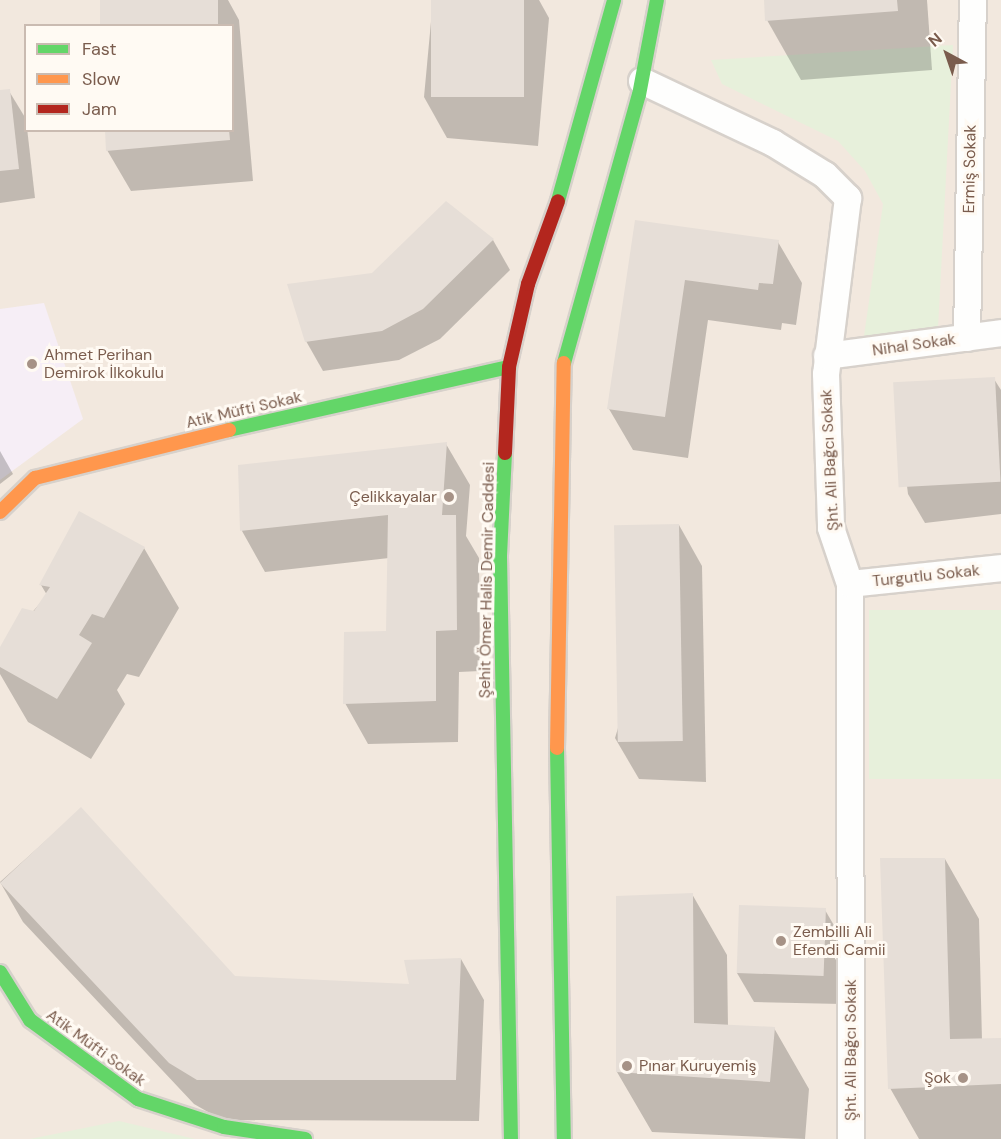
<!DOCTYPE html>
<html>
<head>
<meta charset="utf-8">
<style>
	body { margin:0 }
	#map { position:relative; width:1001px; height:1139px; overflow:hidden; background:#f9f5f0; font-family:"DM Sans",sans-serif }
	div>[style] { position:absolute }
	[style*='--x'] { left:calc(var(--x)*1px); top:calc(var(--y)*1px); width:calc(var(--w)*1px); rotate:calc(var(--a)*1deg) }
	.residential>* { inset:0; background:#f2e8de }
	.education>* { inset:0; background:#f6eef6 }
	.green>* { inset:0; background:#e7f0db; transform-origin:0 0 }
	.shadow>* { inset:0; background:#0003 }
	.building>* { inset:0; background:#e6ded7; transform-origin:0 0 }
	.roads { filter:drop-shadow(2px 0 #d7d1cb) drop-shadow(-2px 0 #d7d1cb) drop-shadow(0 2px #d7d1cb) drop-shadow(0 -2px #d7d1cb) }
	.street>* { height:26px; margin:-13px; padding:0 13px; transform-origin:13px; border-radius:13px; background:#fefefd }
	.fast>* { height:14px; margin:-7px; padding:0 7px; transform-origin:7px; border-radius:7px; background:#63d668 }
	.slow>* { height:14px; margin:-7px; padding:0 7px; transform-origin:7px; border-radius:7px; background:#ff974d }
	.jam>* { height:14px; margin:-7px; padding:0 7px; transform-origin:7px; border-radius:7px; background:#b3261e }
	.dots>* { width:16px; height:16px; translate:-50% -50%; box-sizing:border-box; border:3px solid #fffaf3; border-radius:50% }
	span { translate:-50% -50%; white-space:nowrap; text-align:center; line-height:1.15; -webkit-text-stroke:6px #fffaf3; paint-order:stroke }
	.street-label { font-size:16px; color:#7a5c4d }
	.poi-label { font-size:16px; color:#7a5c4d }
	.left { translate:0 -50%; text-align:left }
	.right { translate:-100% -50%; text-align:right }
	.legend { position:absolute; left:24px; top:24px; width:210px; height:108px; box-sizing:border-box; background:#fffaf3; border:2px solid #cabbb1; margin:0; padding:8px 10px; list-style:none; font-size:18px; color:#7a5c4d }
	.legend li { display:flex; align-items:center; gap:12px; height:30px }
	.legend b { width:30px; border:2px solid #cabbb1 }
	.north { position:absolute; left:917px; top:24px; width:60px; height:60px; -webkit-text-stroke:4px #fffaf3; paint-order:stroke; rotate:320deg; font-size:16px; font-weight:700; line-height:24px; text-align:center; color:#7a5c4d }
	.north::after { content:''; display:block; margin:auto; width:21px; height:27px; background:#7a5c4d; clip-path:polygon(50% 0,100% 100%,50% 72%,0 100%) }
</style>
</head>
<body>
<div id="map">
	<div class="residential">
		<i style="clip-path:polygon(evenodd,0 0,1001px 0,1001px 1139px,0 1139px,0 0,26px 26px,232px 26px,232px 130px,26px 130px,26px 26px)"></i>
	</div>
	<div class="education">
		<i style="clip-path:polygon(44px 303px,83px 419px,0 480px,0 309px)"></i>
	</div>
	<div class="green">
		<i style="clip-path:polygon(953px 45px,938px 328px,864px 336px,883px 204px,865px 171px,838px 141px,722px 84px,711px 60px)"></i>
		<i style="left:1001px;top:610px;width:169px;height:132px;rotate:90deg"></i>
		<i style="clip-path:polygon(119px 1121px,195px 1139px,30px 1139px)"></i>
	</div>
	<div class="shadow">
		<i style="clip-path:polygon(102px 0,228px 0,239px 20px,253px 181px,131px 191px,107px 150px,107px 130px,232px 130px,232px 26px,103px 26px)"></i>
		<i style="clip-path:polygon(433px 0,539px 0,549px 18px,538px 146px,447px 138px,424px 97px)"></i>
		<i style="clip-path:polygon(765px 0,927px 0,932px 70px,801px 80px,767px 20px)"></i>
		<i style="clip-path:polygon(9px 91px,26px 119px,35px 198px,0 203px,0 92px)"></i>
		<i style="clip-path:polygon(636px 222px,778px 242px,802px 283px,796px 325px,782px 323px,781px 330px,708px 320px,688px 458px,633px 450px,609px 409px)"></i>
		<i style="clip-path:polygon(493px 240px,510px 270px,440px 339px,399px 360px,323px 371px,306px 341px,373px 275px)"></i>
		<i style="clip-path:polygon(994px 379px,1001px 390px,1001px 514px,925px 523px,908px 494px,895px 391px)"></i>
		<i style="clip-path:polygon(446px 444px,470px 485px,466px 536px,479px 558px,480px 671px,459px 672px,458px 742px,368px 744px,345px 703px,388px 633px,389px 558px,265px 572px,242px 531px,240px 466px)"></i>
		<i style="clip-path:polygon(0 451px,13px 474px,0 484px)"></i>
		<i style="clip-path:polygon(679px 525px,702px 566px,706px 782px,639px 779px,615px 738px)"></i>
		<i style="clip-path:polygon(144px 548px,179px 608px,139px 677px,127px 674px,117px 690px,125px 704px,91px 759px,28px 722px,0 674px,0 650px,47px 595px,41px 585px)"></i>
		<i style="clip-path:polygon(81px 809px,234px 977px,410px 986px,461px 959px,484px 1000px,479px 1121px,222px 1120px,194px 1104px,23px 922px,0 882px)"></i>
		<i style="clip-path:polygon(945px 859px,979px 919px,982px 1040px,1001px 1039px,1001px 1139px,919px 1139px,890px 1088px)"></i>
		<i style="clip-path:polygon(692px 894px,727px 955px,728px 1026px,774px 1028px,809px 1089px,805px 1139px,652px 1132px,617px 1072px)"></i>
		<i style="clip-path:polygon(825px 910px,842px 939px,841px 1004px,754px 1002px,737px 973px)"></i>
	</div>
	<div class="building">
		<i style="left:100px;top:0;width:118px;height:26px"></i>
		<i style="left:431px;top:0;width:93px;height:97px"></i>
		<i style="clip-path:polygon(764px 0,897px 0,898px 11px,765px 21px)"></i>
		<i style="clip-path:polygon(10px 89px,19px 169px,0 171px,0 90px)"></i>
		<i style="clip-path:polygon(105px 130px,229px 130px,230px 140px,106px 151px)"></i>
		<i style="clip-path:polygon(446px 201px,494px 239px,423px 309px,382px 331px,305px 342px,287px 284px,372px 273px)"></i>
		<i style="clip-path:polygon(635px 220px,779px 240px,773px 284px,759px 283px,758px 290px,685px 280px,665px 417px,607px 409px)"></i>
		<i style="left:995px;top:377px;width:105px;height:102px;rotate:87deg"></i>
		<i style="clip-path:polygon(447px 442px,442px 515px,456px 515px,457px 630px,436px 631px,436px 701px,343px 704px,344px 632px,386px 631px,388px 515px,240px 531px,238px 465px)"></i>
		<i style="clip-path:polygon(79px 511px,145px 547px,104px 618px,92px 614px,79px 635px,92px 643px,57px 699px,0 667px,0 647px,22px 608px,34px 611px,50px 587px,39px 585px)"></i>
		<i style="left:679px;top:524px;width:217px;height:65px;rotate:89deg"></i>
		<i style="clip-path:polygon(81px 807px,235px 976px,409px 984px,404px 960px,461px 958px,456px 1080px,197px 1080px,169px 1063px,0 883px)"></i>
		<i style="clip-path:polygon(880px 858px,945px 858px,950px 1039px,1001px 1038px,1001px 1084px,888px 1089px)"></i>
		<i style="clip-path:polygon(693px 893px,694px 1023px,775px 1027px,770px 1082px,616px 1072px,616px 896px)"></i>
		<i style="left:739px;top:905px;width:87px;height:68px;rotate:2deg"></i>
	</div>
	<div class="roads">
		<div class="street">
			<i style="--x:642;--y:81;--w:145;--a:25.3"></i>
			<i style="--x:773;--y:143;--w:61;--a:31.6"></i>
			<i style="--x:825;--y:175;--w:33;--a:45"></i>
			<i style="--x:848;--y:198;--w:177;--a:97.1"></i>
			<i style="--x:826;--y:374;--w:154;--a:88.1"></i>
			<i style="--x:831;--y:528;--w:59;--a:71.3"></i>
			<i style="--x:850;--y:584;--w:555;--a:89.9"></i>
			<i style="--x:967;--y:338;--w:338;--a:-89"></i>
			<i style="--x:827;--y:356;--w:176;--a:-7.5"></i>
			<i style="--x:850;--y:584;--w:152;--a:-6"></i>
		</div>
		<div class="fast">
			<i style="--x:558;--y:201;--w:209;--a:-74.4"></i>
			<i style="--x:564;--y:363;--w:278;--a:-74.4"></i>
			<i style="--x:639;--y:95;--w:97;--a:-79.3"></i>
			<i style="--x:229;--y:430;--w:287;--a:-12.7"></i>
			<i style="--x:505;--y:453;--w:104;--a:92.8"></i>
			<i style="--x:500;--y:557;--w:582;--a:88.92"></i>
			<i style="--x:557;--y:748;--w:391;--a:89"></i>
			<i style="--x:0;--y:972;--w:57;--a:58"></i>
			<i style="--x:30;--y:1020;--w:134;--a:36.2"></i>
			<i style="--x:138;--y:1099;--w:90;--a:18"></i>
			<i style="--x:224;--y:1127;--w:82;--a:8.4"></i>
		</div>
		<div class="slow">
			<i style="--x:0;--y:512;--w:49;--a:-44.2"></i>
			<i style="--x:35;--y:478;--w:200;--a:-13.9"></i>
			<i style="--x:557;--y:748;--w:385;--a:-89"></i>
		</div>
		<div class="jam">
			<i style="--x:505;--y:453;--w:86;--a:-87.3"></i>
			<i style="--x:509;--y:367;--w:85;--a:-77.1"></i>
			<i style="--x:528;--y:284;--w:88;--a:-70.1"></i>
		</div>
	</div>
	<div class="dots">
		<i style="left:32px;top:364px;background:#a69286"></i>
		<i style="left:449px;top:497px;background:#a69286"></i>
		<i style="left:781px;top:941px;background:#a69286"></i>
		<i style="left:627px;top:1066px;background:#a69286"></i>
		<i style="left:963px;top:1078px;background:#a69286"></i>
	</div>
	<div class="street-label">
		<span style="left:970px;top:169px;rotate:-89deg">Ermiş Sokak</span>
		<span style="left:914px;top:345px;rotate:-8deg">Nihal Sokak</span>
		<span style="left:244px;top:410px;rotate:-13deg">Atik Müfti Sokak</span>
		<span style="left:830px;top:460px;rotate:-93deg">Şht. Ali Bağcı Sokak</span>
		<span style="left:926px;top:576px;rotate:-6deg">Turgutlu Sokak</span>
		<span style="left:487px;top:580px;rotate:-89deg">Şehit Ömer Halis Demir Caddesi</span>
		<span style="left:96px;top:1048px;rotate:36deg">Atik Müfti Sokak</span>
		<span style="left:851px;top:1050px;rotate:-90deg">Şht. Ali Bağcı Sokak</span>
	</div>
	<div class="poi-label">
		<span class="left" style="left:44px;top:364px">Ahmet Perihan<br>Demirok İlkokulu</span>
		<span class="right" style="left:437px;top:497px">Çelikkayalar</span>
		<span class="left" style="left:793px;top:941px">Zembilli Ali<br>Efendi Camii</span>
		<span class="left" style="left:639px;top:1066px">Pınar Kuruyemiş</span>
		<span class="right" style="left:951px;top:1078px">Şok</span>
	</div>
	<ul class="legend">
	<li><b style="height:8px;background:#63d668"></b>Fast</li>
	<li><b style="height:8px;background:#ff974d"></b>Slow</li>
	<li><b style="height:8px;background:#b3261e"></b>Jam</li>
	</ul>
	<div class="north">N</div>
</div>
</body>
</html>
